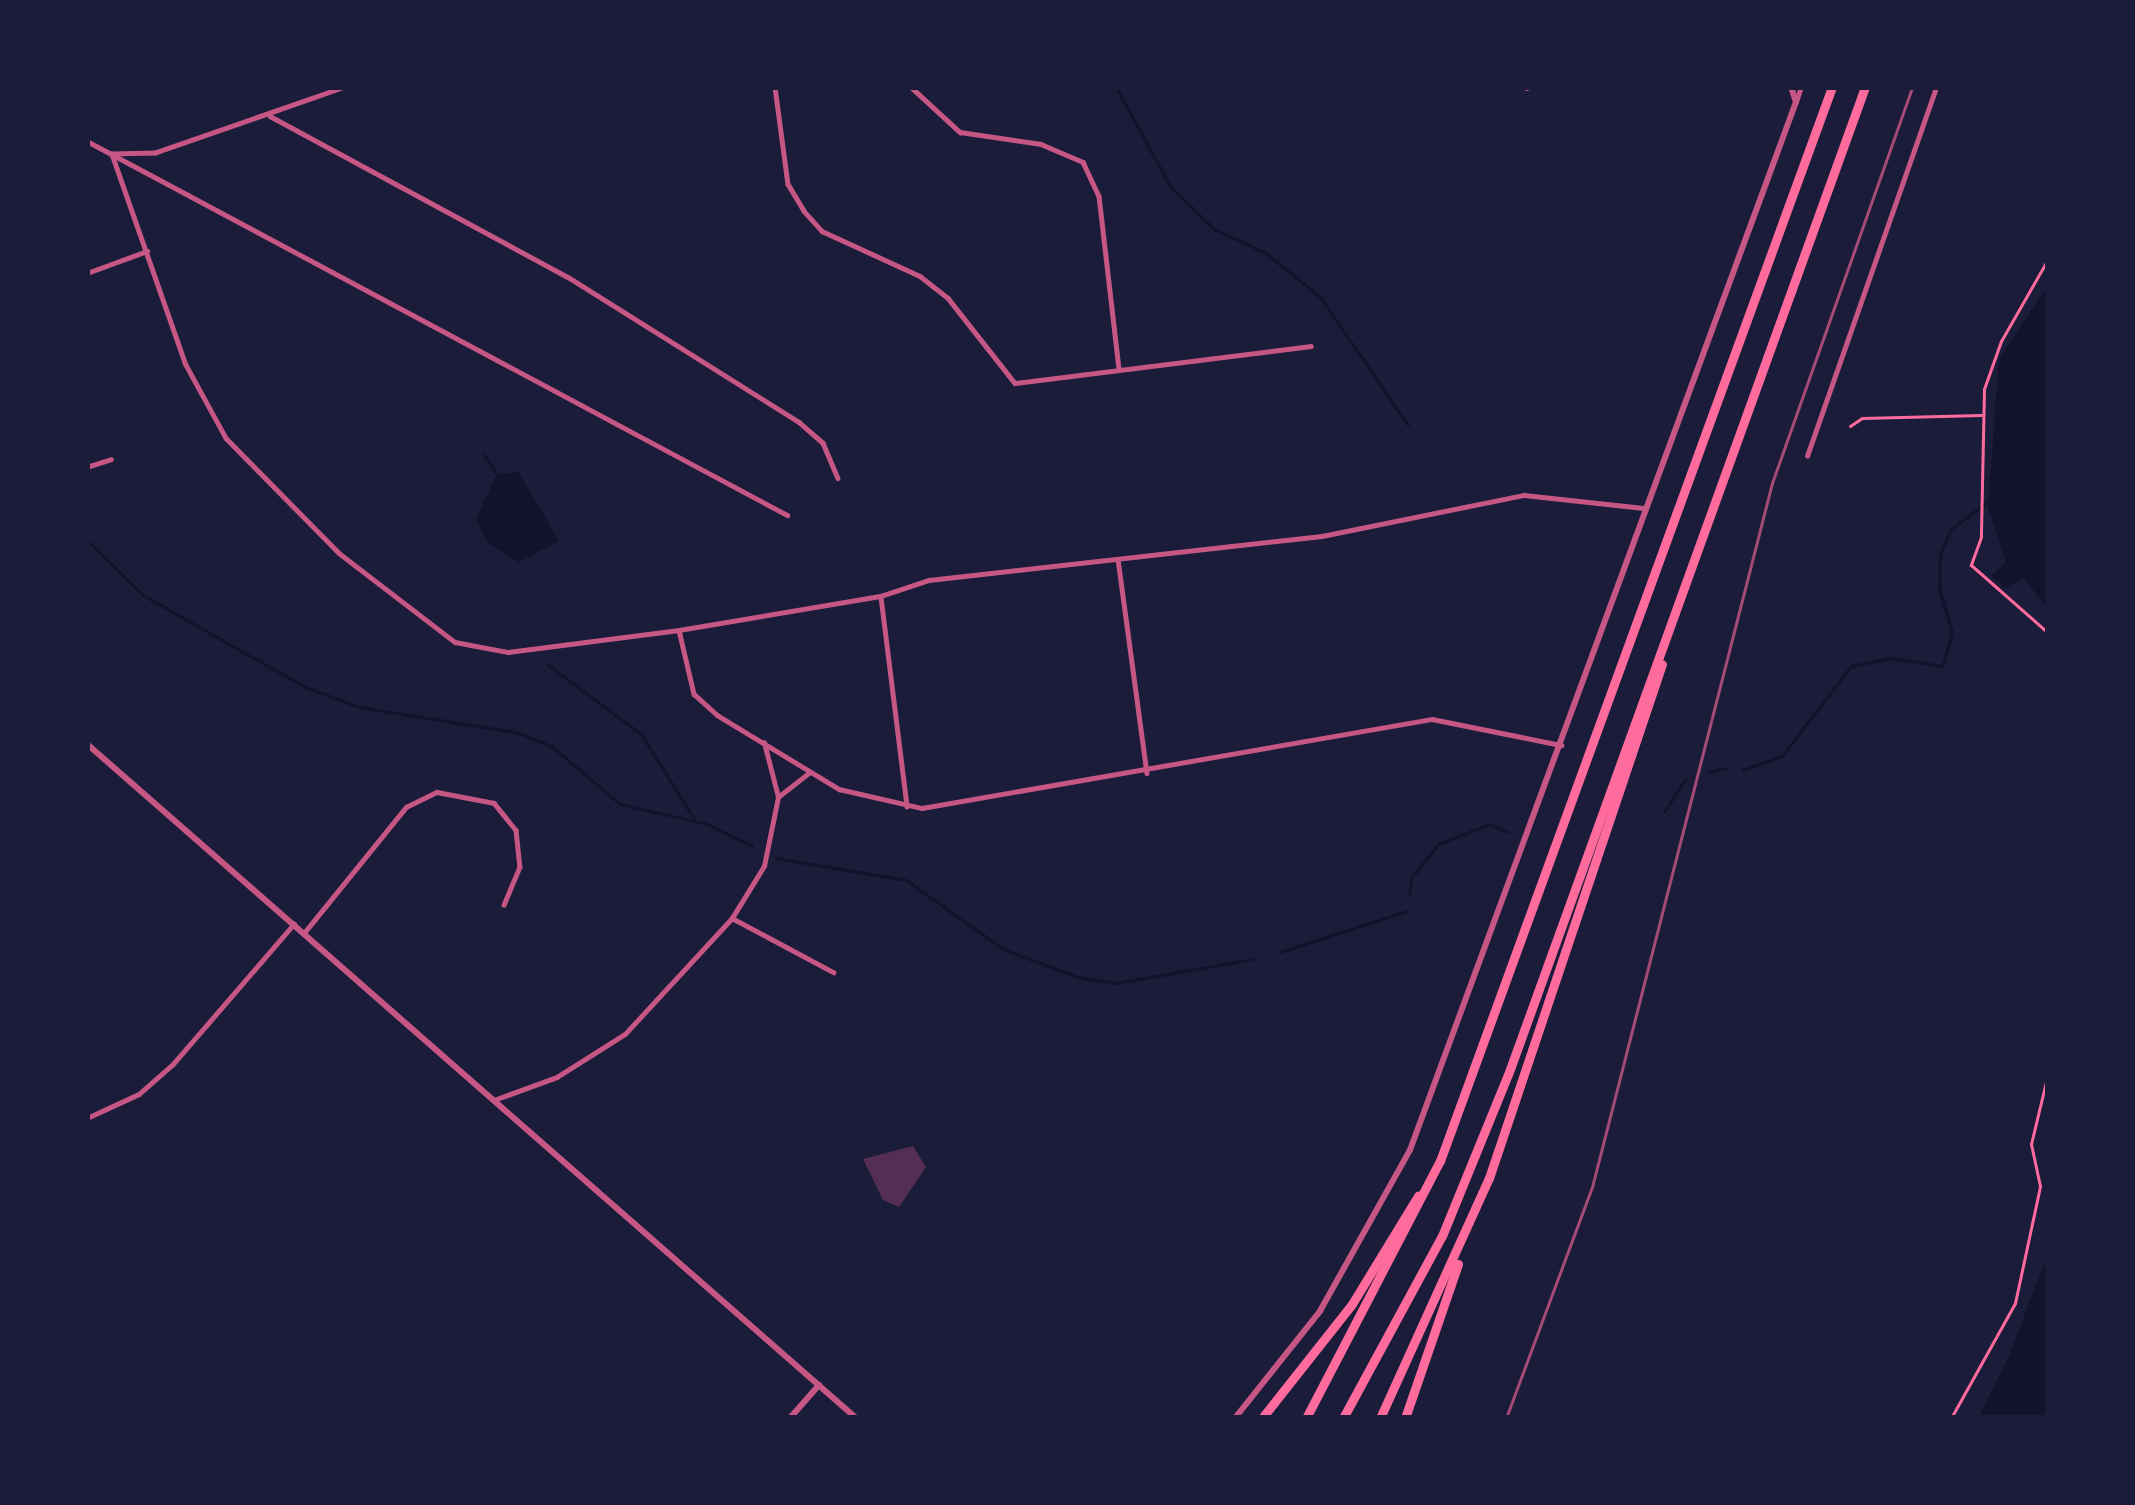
<!DOCTYPE html>
<html>
<head>
<meta charset="utf-8">
<style>
	body { margin:0 }
	#map { position:relative; width:2135px; height:1505px; overflow:hidden; background:#1b1b3a; font-family:Roboto,sans-serif }
	div>[style] { position:absolute }
	[style*='--x'] { left:calc(var(--x)*1px); top:calc(var(--y)*1px); width:calc(var(--w)*1px); rotate:calc(var(--a)*1deg) }
	.water>* { inset:0; background:#12122b }
	.stream>* { height:3px; margin:-1.5px; padding:0 1.5px; transform-origin:1.5px; border-radius:1.5px; background:#12122b }
	.building>* { inset:0; background:#542f53 }
	.path>* { height:3px; margin:-1.5px; padding:0 1.5px; transform-origin:1.5px; border-radius:1.5px; background:#ff6b9d }
	.minor>* { height:4.5px; margin:-2.25px; padding:0 2.25px; transform-origin:2.25px; border-radius:2.25px; background:#c65784 }
	.tertiary>* { height:6px; margin:-3px; padding:0 3px; transform-origin:3px; border-radius:3px; background:#c65784 }
	.motorway>* { height:9px; margin:-4.5px; padding:0 4.5px; transform-origin:4.5px; border-radius:4.5px; background:#ff6b9d }
	.rail>* { height:3px; margin:-1.5px; padding:0 1.5px; transform-origin:1.5px; border-radius:1.5px; background:#a44b75 }
	span { translate:-50% -50%; white-space:nowrap; text-align:center; line-height:1.15; -webkit-text-stroke:12px #1b1b3a; paint-order:stroke }
	.frame { position:absolute; inset:0; border:90px solid #1b1b3a; pointer-events:none }
</style>
</head>
<body>
<div id="map">
	<div class="water">
		<i style="clip-path:polygon(2048px 285px,2048px 609px,2024px 578px,2005px 588px,1991px 576px,2006px 562px,1988px 507px,1999px 359px)"></i>
		<i style="clip-path:polygon(518px 472px,559px 541px,519px 562px,488px 543px,476px 519px,497px 474px)"></i>
		<i style="clip-path:polygon(2048px 1254px,2048px 1418px,1978px 1418px,2009px 1356px)"></i>
	</div>
	<div class="stream">
		<i style="--x:1116;--y:87;--w:113;--a:61.4"></i>
		<i style="--x:1170;--y:186;--w:62;--a:44.3"></i>
		<i style="--x:1214;--y:229;--w:57;--a:24.8"></i>
		<i style="--x:1266;--y:253;--w:70;--a:39.2"></i>
		<i style="--x:1320;--y:297;--w:155;--a:55.5"></i>
		<i style="--x:484;--y:455;--w:23;--a:56"></i>
		<i style="--x:87;--y:540;--w:78;--a:44.5"></i>
		<i style="--x:143;--y:595;--w:186;--a:29.6"></i>
		<i style="--x:305;--y:687;--w:58;--a:20.3"></i>
		<i style="--x:359;--y:707;--w:162;--a:9.2"></i>
		<i style="--x:519;--y:733;--w:35;--a:22"></i>
		<i style="--x:551;--y:746;--w:90;--a:40"></i>
		<i style="--x:620;--y:804;--w:89;--a:12.9"></i>
		<i style="--x:707;--y:824;--w:50;--a:26.1"></i>
		<i style="--x:548;--y:665;--w:116;--a:36.6"></i>
		<i style="--x:641;--y:734;--w:104;--a:58"></i>
		<i style="--x:1742;--y:770;--w:42;--a:-19.3"></i>
		<i style="--x:1782;--y:756;--w:113;--a:-52.5"></i>
		<i style="--x:1851;--y:666;--w:41;--a:-11.3"></i>
		<i style="--x:1891;--y:658;--w:52;--a:8.9"></i>
		<i style="--x:1942;--y:666;--w:34;--a:-73"></i>
		<i style="--x:1952;--y:633;--w:47;--a:-106.1"></i>
		<i style="--x:1939;--y:588;--w:34;--a:-88"></i>
		<i style="--x:1940;--y:554;--w:26;--a:-67"></i>
		<i style="--x:1950;--y:530;--w:53;--a:-37.3"></i>
		<i style="--x:1709;--y:772;--w:19;--a:-12"></i>
		<i style="--x:1664;--y:812;--w:40;--a:-57.1"></i>
		<i style="--x:776;--y:858;--w:132;--a:9.6"></i>
		<i style="--x:906;--y:880;--w:119;--a:35.4"></i>
		<i style="--x:1003;--y:949;--w:80;--a:20.5"></i>
		<i style="--x:1078;--y:977;--w:38;--a:9"></i>
		<i style="--x:1116;--y:983;--w:139;--a:-9.9"></i>
		<i style="--x:1409;--y:894;--w:17;--a:-80"></i>
		<i style="--x:1412;--y:877;--w:42;--a:-51.8"></i>
		<i style="--x:1438;--y:844;--w:56;--a:-21"></i>
		<i style="--x:1490;--y:824;--w:19;--a:25"></i>
		<i style="--x:1280;--y:952;--w:133;--a:-17.9"></i>
	</div>
	<div class="building">
		<i style="clip-path:polygon(913px 1146px,926px 1167px,899px 1207px,883px 1200px,863px 1159px)"></i>
	</div>
	<div class="path">
		<i style="--x:2048;--y:259;--w:95;--a:119.8"></i>
		<i style="--x:2001;--y:341;--w:51;--a:109.5"></i>
		<i style="--x:1984;--y:389;--w:148;--a:91.2"></i>
		<i style="--x:1981;--y:537;--w:30;--a:110"></i>
		<i style="--x:1971;--y:565;--w:103;--a:41.4"></i>
		<i style="--x:1850;--y:426;--w:14;--a:-34"></i>
		<i style="--x:1862;--y:418;--w:119;--a:-1.4"></i>
		<i style="--x:1951;--y:1418;--w:132;--a:-60.9"></i>
		<i style="--x:2015;--y:1303;--w:120;--a:-77.9"></i>
		<i style="--x:2040;--y:1186;--w:43;--a:-102.1"></i>
		<i style="--x:2031;--y:1144;--w:73;--a:-76.5"></i>
	</div>
	<div class="minor">
		<i style="--x:345;--y:87;--w:200;--a:160.8"></i>
		<i style="--x:156;--y:153;--w:44;--a:178.7"></i>
		<i style="--x:112;--y:154;--w:221;--a:70.7"></i>
		<i style="--x:185;--y:363;--w:85;--a:61.3"></i>
		<i style="--x:226;--y:438;--w:161;--a:45.5"></i>
		<i style="--x:339;--y:553;--w:146;--a:37.5"></i>
		<i style="--x:455;--y:642;--w:54;--a:10.7"></i>
		<i style="--x:508;--y:652;--w:172;--a:-7.3"></i>
		<i style="--x:679;--y:630;--w:205;--a:-9.6"></i>
		<i style="--x:881;--y:596;--w:51;--a:-18.4"></i>
		<i style="--x:929;--y:580;--w:395;--a:-6.4"></i>
		<i style="--x:1322;--y:536;--w:206;--a:-11.5"></i>
		<i style="--x:1524;--y:495;--w:120;--a:6.2"></i>
		<i style="--x:775;--y:87;--w:98;--a:82.4"></i>
		<i style="--x:788;--y:184;--w:31;--a:59"></i>
		<i style="--x:804;--y:211;--w:27;--a:48"></i>
		<i style="--x:822;--y:231;--w:108;--a:24.7"></i>
		<i style="--x:920;--y:276;--w:36;--a:38"></i>
		<i style="--x:948;--y:298;--w:108;--a:51.8"></i>
		<i style="--x:1015;--y:383;--w:298;--a:-7.1"></i>
		<i style="--x:911;--y:87;--w:67;--a:42.6"></i>
		<i style="--x:960;--y:132;--w:82;--a:8.4"></i>
		<i style="--x:1041;--y:144;--w:46;--a:23.2"></i>
		<i style="--x:1083;--y:162;--w:38;--a:65"></i>
		<i style="--x:1099;--y:196;--w:174;--a:83.4"></i>
		<i style="--x:1527;--y:87;--w:1;--a:90"></i>
		<i style="--x:1796;--y:102;--w:16;--a:-72"></i>
		<i style="--x:270;--y:116;--w:339;--a:28.4"></i>
		<i style="--x:568;--y:277;--w:273;--a:32.1"></i>
		<i style="--x:799;--y:422;--w:32;--a:41"></i>
		<i style="--x:823;--y:443;--w:38;--a:67"></i>
		<i style="--x:87;--y:141;--w:794;--a:28.11"></i>
		<i style="--x:87;--y:273;--w:64;--a:-20.1"></i>
		<i style="--x:1807;--y:456;--w:391;--a:-70.7"></i>
		<i style="--x:87;--y:467;--w:25;--a:-18"></i>
		<i style="--x:1118;--y:559;--w:216;--a:82.3"></i>
		<i style="--x:881;--y:597;--w:211;--a:82.9"></i>
		<i style="--x:679;--y:630;--w:66;--a:76.8"></i>
		<i style="--x:694;--y:694;--w:31;--a:42"></i>
		<i style="--x:717;--y:715;--w:143;--a:31.2"></i>
		<i style="--x:839;--y:789;--w:85;--a:12.9"></i>
		<i style="--x:922;--y:808;--w:518;--a:-9.9"></i>
		<i style="--x:1432;--y:719;--w:132;--a:11.4"></i>
		<i style="--x:778;--y:797;--w:39;--a:-38"></i>
		<i style="--x:732;--y:918;--w:115;--a:28.1"></i>
		<i style="--x:304;--y:933;--w:162;--a:-51"></i>
		<i style="--x:406;--y:807;--w:34;--a:-26"></i>
		<i style="--x:437;--y:792;--w:58;--a:10.9"></i>
		<i style="--x:494;--y:803;--w:35;--a:51"></i>
		<i style="--x:516;--y:830;--w:37;--a:84"></i>
		<i style="--x:520;--y:867;--w:41;--a:112.8"></i>
		<i style="--x:494;--y:1100;--w:67;--a:-20.1"></i>
		<i style="--x:557;--y:1077;--w:80;--a:-32.3"></i>
		<i style="--x:625;--y:1034;--w:158;--a:-47.3"></i>
		<i style="--x:732;--y:918;--w:61;--a:-58.4"></i>
		<i style="--x:764;--y:866;--w:70;--a:-78.5"></i>
		<i style="--x:778;--y:797;--w:56;--a:-104.5"></i>
		<i style="--x:87;--y:1118;--w:57;--a:-24.8"></i>
		<i style="--x:139;--y:1094;--w:45;--a:-41.4"></i>
		<i style="--x:173;--y:1064;--w:185;--a:-49.2"></i>
	</div>
	<div class="tertiary">
		<i style="--x:87;--y:744;--w:1023;--a:41.23"></i>
		<i style="--x:790;--y:1418;--w:44;--a:-48.7"></i>
		<i style="--x:1235;--y:1418;--w:137;--a:-51.5"></i>
		<i style="--x:1320;--y:1311;--w:184;--a:-60.8"></i>
		<i style="--x:1410;--y:1150;--w:1117;--a:-69.78"></i>
		<i style="--x:1796;--y:102;--w:16;--a:-108"></i>
	</div>
	<div class="motorway">
		<i style="--x:1262;--y:1418;--w:145;--a:-51.7"></i>
		<i style="--x:1352;--y:1304;--w:127;--a:-58.6"></i>
		<i style="--x:1306;--y:1418;--w:290;--a:-62.5"></i>
		<i style="--x:1440;--y:1161;--w:1143;--a:-69.95"></i>
		<i style="--x:1343;--y:1418;--w:207;--a:-61.5"></i>
		<i style="--x:1442;--y:1236;--w:177;--a:-67.8"></i>
		<i style="--x:1509;--y:1072;--w:1047;--a:-70.13"></i>
		<i style="--x:1380;--y:1418;--w:264;--a:-65.6"></i>
		<i style="--x:1489;--y:1178;--w:542;--a:-71.4"></i>
		<i style="--x:1405;--y:1418;--w:163;--a:-71"></i>
	</div>
	<div class="rail">
		<i style="--x:1506;--y:1418;--w:246;--a:-69.6"></i>
		<i style="--x:1592;--y:1187;--w:727;--a:-75.66"></i>
		<i style="--x:1772;--y:483;--w:420;--a:-70.5"></i>
	</div>
	<div class="frame"></div>
</div>
</body>
</html>
